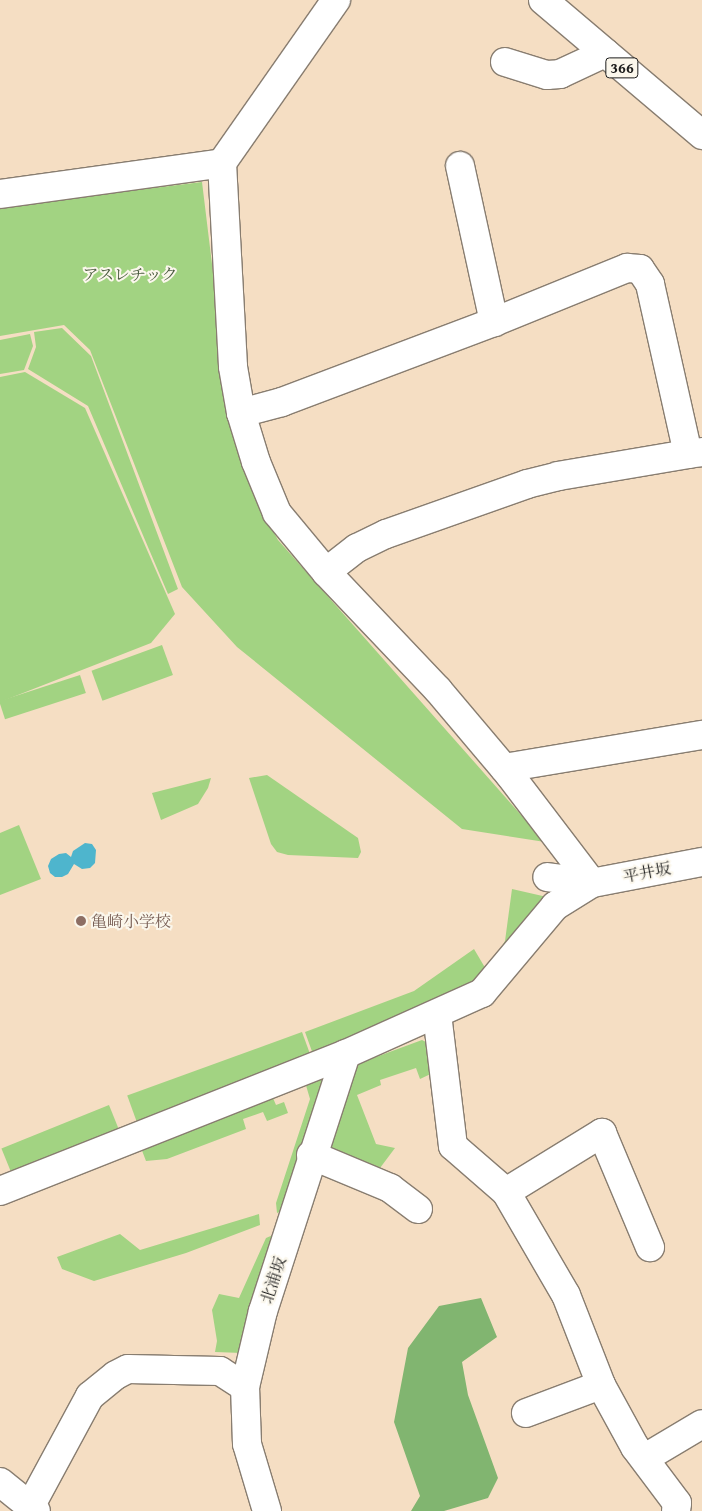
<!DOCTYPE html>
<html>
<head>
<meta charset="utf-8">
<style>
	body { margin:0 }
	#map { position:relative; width:702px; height:1511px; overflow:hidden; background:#f5dec3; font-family:"Gentium Book Plus","Noto Serif JP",serif }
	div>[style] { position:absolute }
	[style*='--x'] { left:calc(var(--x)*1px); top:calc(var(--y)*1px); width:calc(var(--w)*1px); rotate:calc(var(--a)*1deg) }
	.green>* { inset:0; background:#a2d382; transform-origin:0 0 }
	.forest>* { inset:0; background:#81b570 }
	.water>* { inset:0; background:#4eb5cd }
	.roads { filter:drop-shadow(1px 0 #887d70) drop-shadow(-1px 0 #887d70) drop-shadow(0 1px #887d70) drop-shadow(0 -1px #887d70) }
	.minor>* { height:28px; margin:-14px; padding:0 14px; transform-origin:14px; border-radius:14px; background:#fff }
	.highway>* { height:28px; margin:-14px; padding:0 14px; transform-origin:14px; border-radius:14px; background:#fff }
	.dots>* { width:14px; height:14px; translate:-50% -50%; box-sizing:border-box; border:2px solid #fbf7ec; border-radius:50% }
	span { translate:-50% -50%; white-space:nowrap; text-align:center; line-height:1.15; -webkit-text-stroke:4px #fbf7ec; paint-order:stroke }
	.shield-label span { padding:1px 4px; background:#fbf7ec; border:1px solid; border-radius:4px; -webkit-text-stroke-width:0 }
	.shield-label { font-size:15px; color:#1c1c1c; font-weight:700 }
	.park-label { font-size:16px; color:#4b5c40 }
	.street-label { font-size:16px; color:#1c1c1c }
	.education-label { font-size:16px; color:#785e54 }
	.left { translate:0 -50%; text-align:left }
</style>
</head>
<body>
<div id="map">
	<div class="green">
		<i style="clip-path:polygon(202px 182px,232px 428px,261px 509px,278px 540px,545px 842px,462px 829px,237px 647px,182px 587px,90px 350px,64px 325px,0 336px,0 207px)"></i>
		<i style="clip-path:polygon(62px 328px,91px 356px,178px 589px,168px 594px,88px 406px,28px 369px,36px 347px,34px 332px)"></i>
		<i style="clip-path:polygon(30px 334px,33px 346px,24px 370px,0 374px,0 340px)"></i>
		<i style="clip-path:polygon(25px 372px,85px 408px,175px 614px,151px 643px,0 702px,0 377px)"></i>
		<i style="left:162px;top:645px;width:32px;height:75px;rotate:70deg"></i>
		<i style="left:80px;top:675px;width:19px;height:85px;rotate:72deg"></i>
		<i style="clip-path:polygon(267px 775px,358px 838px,361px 852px,358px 858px,288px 855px,277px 852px,271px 844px,249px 778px)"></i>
		<i style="clip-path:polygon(211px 778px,208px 788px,198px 804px,161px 820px,152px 793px)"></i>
		<i style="clip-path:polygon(19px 825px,41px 879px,0 895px,0 833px)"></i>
		<i style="clip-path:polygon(512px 889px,547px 897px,493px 961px,505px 941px)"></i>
		<i style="clip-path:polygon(474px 949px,487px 971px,424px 1016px,314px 1057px,305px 1032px,414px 991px)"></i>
		<i style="left:302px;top:1032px;width:27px;height:186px;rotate:70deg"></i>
		<i style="clip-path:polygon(422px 1040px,434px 1046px,437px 1071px,420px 1079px,416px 1068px,380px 1080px,381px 1085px,357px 1095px,376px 1144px,395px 1148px,377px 1172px,324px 1153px,357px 1064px)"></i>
		<i style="clip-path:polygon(329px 1075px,287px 1209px,277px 1213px,276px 1203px,310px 1099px,305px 1082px)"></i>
		<i style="clip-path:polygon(273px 1098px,276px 1105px,284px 1102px,288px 1113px,267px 1121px,263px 1112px,243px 1119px,246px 1129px,167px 1159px,146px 1161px,141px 1148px)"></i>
		<i style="left:109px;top:1105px;width:32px;height:116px;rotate:68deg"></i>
		<i style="clip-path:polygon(259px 1214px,260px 1225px,186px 1253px,94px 1281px,62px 1269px,57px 1257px,120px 1234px,140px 1250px)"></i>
		<i style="clip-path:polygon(280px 1232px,242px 1353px,215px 1352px,217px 1341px,212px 1310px,219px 1294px,239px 1298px,266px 1238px)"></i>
	</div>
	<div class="forest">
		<i style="clip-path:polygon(481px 1298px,497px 1337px,462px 1362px,468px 1395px,498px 1478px,488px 1498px,444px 1511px,411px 1511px,420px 1496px,394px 1422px,408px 1348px,439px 1306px)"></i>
	</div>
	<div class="water">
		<i style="clip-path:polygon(85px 843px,92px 844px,96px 850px,95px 863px,90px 868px,82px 869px,74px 864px,68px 874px,62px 877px,55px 877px,50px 873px,48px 866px,51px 859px,59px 854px,66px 853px,71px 857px,73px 851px)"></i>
	</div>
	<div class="roads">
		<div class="minor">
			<i style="--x:336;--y:0;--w:199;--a:125"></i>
			<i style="--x:222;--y:163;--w:204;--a:86.9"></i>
			<i style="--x:233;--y:367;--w:47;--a:80.1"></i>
			<i style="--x:241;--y:413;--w:51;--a:73"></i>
			<i style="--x:256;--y:462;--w:55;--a:67.6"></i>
			<i style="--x:277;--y:513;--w:77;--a:50.3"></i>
			<i style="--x:326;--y:572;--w:163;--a:46.5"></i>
			<i style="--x:438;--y:690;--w:110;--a:49.8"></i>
			<i style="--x:509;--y:774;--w:137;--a:52.7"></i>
			<i style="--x:592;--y:883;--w:45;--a:-172.4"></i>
			<i style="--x:505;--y:62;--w:44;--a:17.2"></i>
			<i style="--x:547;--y:75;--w:13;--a:-4"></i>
			<i style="--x:560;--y:74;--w:50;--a:-25"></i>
			<i style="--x:460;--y:166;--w:160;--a:77.7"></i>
			<i style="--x:0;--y:194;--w:224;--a:-7.9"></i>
			<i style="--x:241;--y:413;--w:42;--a:-15"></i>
			<i style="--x:282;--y:402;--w:227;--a:-20.7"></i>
			<i style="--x:494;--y:322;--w:144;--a:-22.1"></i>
			<i style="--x:627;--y:268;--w:13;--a:4"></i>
			<i style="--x:640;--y:269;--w:18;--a:56"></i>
			<i style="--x:650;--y:284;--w:174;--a:77.4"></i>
			<i style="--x:688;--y:454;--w:14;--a:-8"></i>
			<i style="--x:326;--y:572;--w:39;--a:-38"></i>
			<i style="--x:357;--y:548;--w:32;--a:-26"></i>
			<i style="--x:386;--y:534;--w:150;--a:-19.5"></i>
			<i style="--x:527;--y:484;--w:32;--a:-14"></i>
			<i style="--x:558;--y:476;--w:132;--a:-9.6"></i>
			<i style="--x:504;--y:768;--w:201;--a:-9.5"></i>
			<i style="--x:437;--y:1014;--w:133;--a:83.1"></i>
			<i style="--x:453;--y:1146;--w:70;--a:41"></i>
			<i style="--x:506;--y:1192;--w:119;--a:59.8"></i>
			<i style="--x:566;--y:1295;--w:97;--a:68.7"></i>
			<i style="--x:601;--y:1385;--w:71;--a:61.3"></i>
			<i style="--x:635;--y:1447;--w:70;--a:53.1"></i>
			<i style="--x:677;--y:1503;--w:8;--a:97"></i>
			<i style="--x:311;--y:1155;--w:86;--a:22.7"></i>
			<i style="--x:390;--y:1188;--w:35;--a:37"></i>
			<i style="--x:0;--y:1191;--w:372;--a:-21.6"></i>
			<i style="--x:346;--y:1054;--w:149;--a:-24.2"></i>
			<i style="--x:482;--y:993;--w:114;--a:-50"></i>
			<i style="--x:555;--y:906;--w:44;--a:-31.9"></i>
			<i style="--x:592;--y:883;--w:112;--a:-10.8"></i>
			<i style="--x:506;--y:1192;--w:113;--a:-31.6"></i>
			<i style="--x:602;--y:1133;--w:124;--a:67.2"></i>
			<i style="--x:526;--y:1413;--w:80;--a:-20.5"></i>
			<i style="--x:645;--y:1458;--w:66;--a:-30.8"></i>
			<i style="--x:0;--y:1482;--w:46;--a:38.9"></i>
			<i style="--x:31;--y:1505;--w:124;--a:-61.6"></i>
			<i style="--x:90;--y:1396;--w:33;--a:-39"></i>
			<i style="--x:116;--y:1375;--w:13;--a:-27"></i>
			<i style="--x:128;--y:1369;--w:92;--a:1.2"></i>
			<i style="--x:220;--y:1371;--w:30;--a:33"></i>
			<i style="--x:267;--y:1511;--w:70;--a:-106.6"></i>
			<i style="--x:247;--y:1444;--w:57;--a:-92"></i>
			<i style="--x:245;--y:1387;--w:78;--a:-76.7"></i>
			<i style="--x:263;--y:1311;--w:270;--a:-72.1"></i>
		</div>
		<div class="highway">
			<i style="--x:543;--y:0;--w:209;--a:40.3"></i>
		</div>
	</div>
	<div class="dots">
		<i style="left:81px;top:921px;background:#8d6e63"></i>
	</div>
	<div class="shield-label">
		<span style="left:622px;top:68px">366</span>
	</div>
	<div class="park-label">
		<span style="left:130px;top:274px">アスレチック</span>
	</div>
	<div class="street-label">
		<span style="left:647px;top:872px;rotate:-11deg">平井坂</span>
		<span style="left:273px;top:1280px;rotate:-72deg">北浦坂</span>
	</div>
	<div class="education-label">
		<span class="left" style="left:91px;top:921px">亀崎小学校</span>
	</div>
</div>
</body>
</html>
